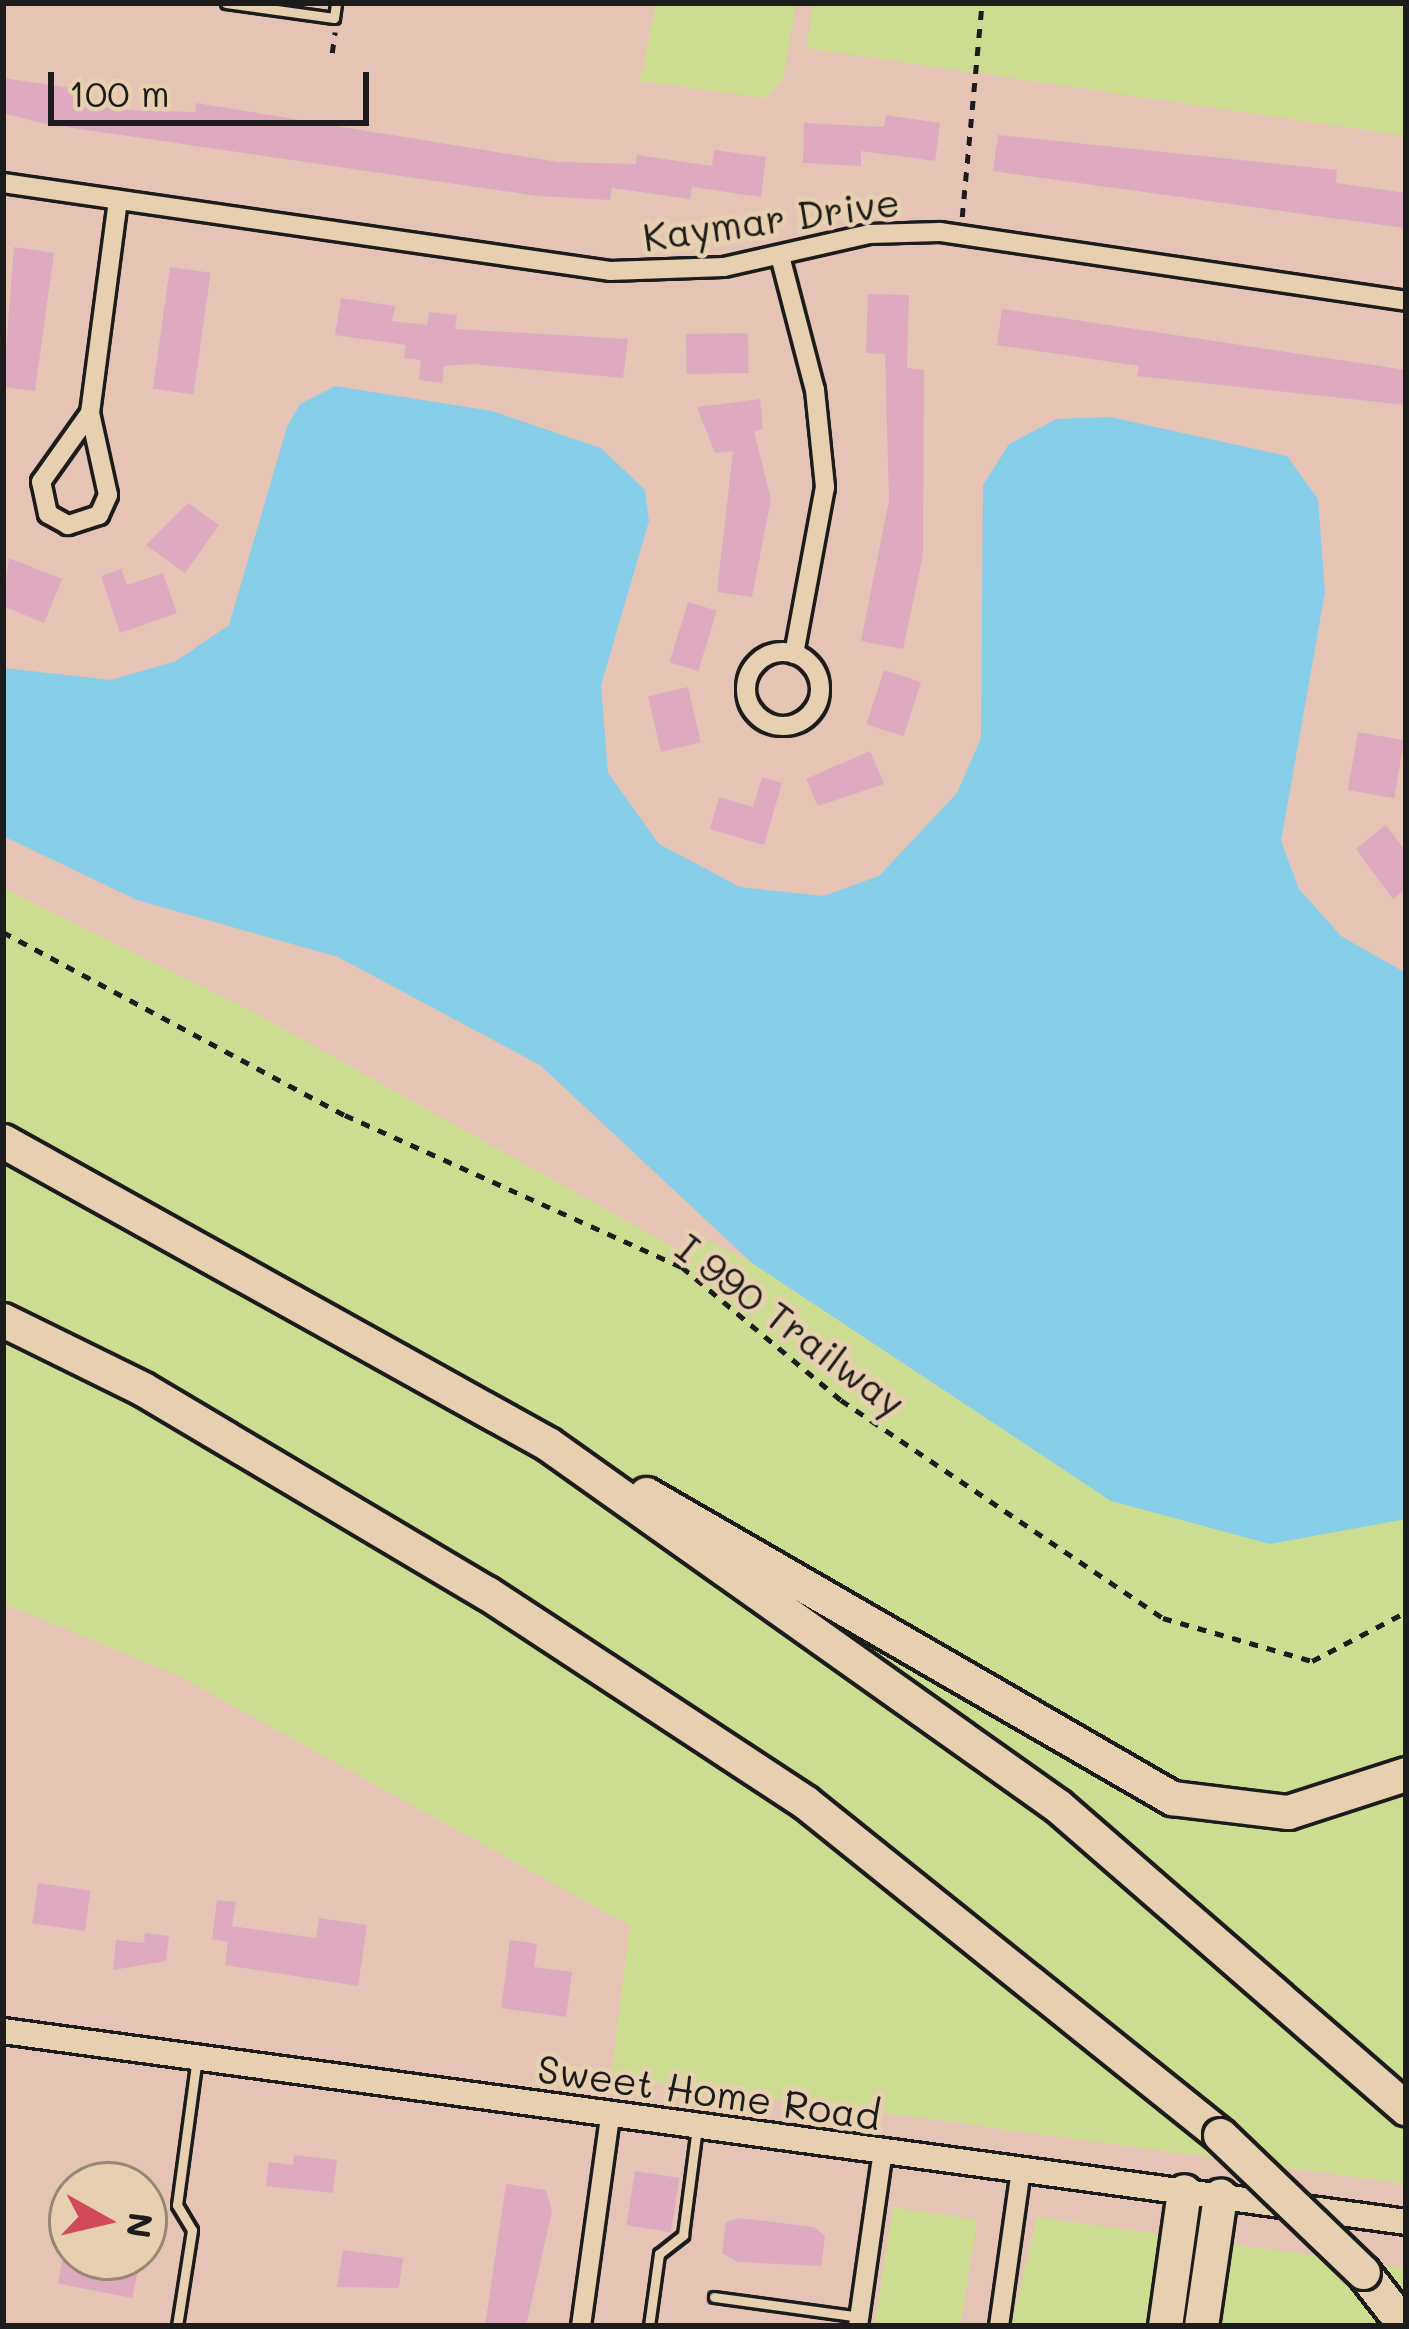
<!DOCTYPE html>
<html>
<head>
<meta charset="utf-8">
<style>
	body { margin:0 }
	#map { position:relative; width:1409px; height:2329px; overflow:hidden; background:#e5c4b5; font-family:Mali,sans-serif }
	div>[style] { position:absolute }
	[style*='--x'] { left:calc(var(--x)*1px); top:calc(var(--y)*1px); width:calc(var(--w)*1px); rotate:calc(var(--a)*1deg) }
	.green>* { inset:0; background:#ccdd91; transform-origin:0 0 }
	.water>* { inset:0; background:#87cee8 }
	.building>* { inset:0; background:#dfa9c0; transform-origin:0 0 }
	.path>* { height:4.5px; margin-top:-2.25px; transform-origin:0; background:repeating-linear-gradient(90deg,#1c1c1c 0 9px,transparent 0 18px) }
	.roads { filter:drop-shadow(3px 0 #1c1c1c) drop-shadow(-3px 0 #1c1c1c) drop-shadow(0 3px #1c1c1c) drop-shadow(0 -3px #1c1c1c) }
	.service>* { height:9px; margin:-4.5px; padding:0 4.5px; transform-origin:4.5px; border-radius:4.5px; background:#e7d0b0 }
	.minor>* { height:18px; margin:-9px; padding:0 9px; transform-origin:9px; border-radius:9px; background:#e7d0b0 }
	.minor>.ring { margin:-9px; padding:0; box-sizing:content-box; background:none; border:18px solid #e7d0b0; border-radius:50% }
	.secondary>* { height:24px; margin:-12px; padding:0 12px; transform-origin:12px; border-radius:12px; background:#e7d0b0 }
	.motorway>* { height:33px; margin:-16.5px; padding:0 16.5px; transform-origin:16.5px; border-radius:16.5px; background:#e7d0b0 }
	.bridges { filter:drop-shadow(3px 0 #1c1c1c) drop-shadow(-3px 0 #1c1c1c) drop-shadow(0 3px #1c1c1c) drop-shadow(0 -3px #1c1c1c) }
	.motorway-bridge>* { height:33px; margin:-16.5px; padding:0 16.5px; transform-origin:16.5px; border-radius:16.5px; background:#e7d0b0 }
	span { translate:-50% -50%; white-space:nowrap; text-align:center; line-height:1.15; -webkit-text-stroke:10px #e7d0b0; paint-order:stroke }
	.street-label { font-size:39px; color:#1c1c1c }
	.frame { position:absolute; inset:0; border:6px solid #1c1c1c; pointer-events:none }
	.north { position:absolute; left:48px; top:2161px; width:120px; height:120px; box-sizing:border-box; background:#e7d0b0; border:3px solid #968875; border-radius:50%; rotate:98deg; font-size:33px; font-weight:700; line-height:48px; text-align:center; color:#1c1c1c }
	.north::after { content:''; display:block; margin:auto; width:42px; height:54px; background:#d1495b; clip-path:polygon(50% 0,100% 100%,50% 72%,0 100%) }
	.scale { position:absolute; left:48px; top:72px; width:321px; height:54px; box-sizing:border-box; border:6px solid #1c1c1c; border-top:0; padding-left:15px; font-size:36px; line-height:42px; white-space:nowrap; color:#1c1c1c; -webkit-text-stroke:9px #e7d0b0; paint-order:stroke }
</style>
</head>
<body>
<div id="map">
	<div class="green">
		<i style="clip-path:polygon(656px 3px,796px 3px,783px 79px,766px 98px,640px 81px)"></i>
		<i style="clip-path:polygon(813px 3px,1406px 3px,1406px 136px,807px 48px)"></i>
		<i style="clip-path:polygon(3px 888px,248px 1009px,675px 1248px,707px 1240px,752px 1263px,1111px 1501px,1406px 1519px,1406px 2184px,611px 2076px,630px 1926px,179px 1676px,3px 1603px)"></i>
		<i style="left:893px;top:2207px;width:85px;height:120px;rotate:9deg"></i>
		<i style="clip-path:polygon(1037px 2217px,1406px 2268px,1406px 2326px,1011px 2326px)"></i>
	</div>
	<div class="water">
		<i style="clip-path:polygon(335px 386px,492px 411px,601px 448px,645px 490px,649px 521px,601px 685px,608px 773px,659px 844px,740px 887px,823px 896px,879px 876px,957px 793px,981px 738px,983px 485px,1009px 444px,1057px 419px,1110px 417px,1287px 456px,1318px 499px,1325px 592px,1281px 841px,1299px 889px,1341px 936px,1406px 973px,1406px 1519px,1270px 1544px,1111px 1501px,752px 1263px,540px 1065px,338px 957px,137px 900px,3px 836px,3px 668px,111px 680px,176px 661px,229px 625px,287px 427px,300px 404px)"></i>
	</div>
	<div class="building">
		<i style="clip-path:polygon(3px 78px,84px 90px,82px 104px,122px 110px,195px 112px,196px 103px,558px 162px,636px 164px,637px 155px,712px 166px,714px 150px,766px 157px,761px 197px,692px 187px,690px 199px,612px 188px,610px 200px,538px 196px,46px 124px,3px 113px)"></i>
		<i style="clip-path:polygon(886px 115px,940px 123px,935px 161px,861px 151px,861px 166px,803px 163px,804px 123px,884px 127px)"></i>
		<i style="clip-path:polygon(998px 135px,1337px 170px,1336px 183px,1406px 193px,1404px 228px,993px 171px)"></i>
		<i style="clip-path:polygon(14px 247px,54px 253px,35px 391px,3px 387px)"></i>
		<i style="left:170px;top:267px;width:41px;height:123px;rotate:8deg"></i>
		<i style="clip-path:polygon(868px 294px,909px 295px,907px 368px,924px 370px,923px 555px,903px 649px,861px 641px,889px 500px,885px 354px,866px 353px)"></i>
		<i style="clip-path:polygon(341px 298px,395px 306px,392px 321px,427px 325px,429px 312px,457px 315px,455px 329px,628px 339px,623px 378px,473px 364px,444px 366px,442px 383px,419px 380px,421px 360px,404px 358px,406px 345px,335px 335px)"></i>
		<i style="clip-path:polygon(1002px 309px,1406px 370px,1406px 405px,1137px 376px,1139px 366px,997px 345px)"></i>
		<i style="left:748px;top:333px;width:40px;height:62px;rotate:89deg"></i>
		<i style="clip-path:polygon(760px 399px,763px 429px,754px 431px,771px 499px,752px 597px,717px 592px,733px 451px,715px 453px,697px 407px)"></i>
		<i style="clip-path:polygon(188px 503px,219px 525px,185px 573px,146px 545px)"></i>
		<i style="clip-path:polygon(9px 558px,62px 579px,44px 623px,3px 606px)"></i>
		<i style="clip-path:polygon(121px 569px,127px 585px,163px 573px,177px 613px,120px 633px,101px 576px)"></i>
		<i style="left:688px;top:602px;width:30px;height:63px;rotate:17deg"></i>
		<i style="left:884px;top:670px;width:39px;height:57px;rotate:18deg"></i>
		<i style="left:688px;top:687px;width:57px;height:41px;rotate:77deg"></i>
		<i style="left:1358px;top:732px;width:47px;height:59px;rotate:10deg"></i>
		<i style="clip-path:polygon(870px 751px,884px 784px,818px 806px,806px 779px)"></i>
		<i style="clip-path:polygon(762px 777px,782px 783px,764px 845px,710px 829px,719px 797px,753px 807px)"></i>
		<i style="clip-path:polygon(1386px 825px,1406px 852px,1406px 889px,1393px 899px,1356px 849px)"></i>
		<i style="left:38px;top:1883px;width:53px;height:41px;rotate:8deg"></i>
		<i style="clip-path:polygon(217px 1900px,236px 1902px,232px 1926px,316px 1938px,319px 1918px,367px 1925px,358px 1986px,225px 1965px,228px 1942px,212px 1939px)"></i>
		<i style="clip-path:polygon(145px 1933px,169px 1936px,166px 1961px,113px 1970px,116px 1940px,144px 1943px)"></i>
		<i style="clip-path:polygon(510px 1940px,537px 1944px,534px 1967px,572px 1972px,566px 2017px,501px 2008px)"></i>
		<i style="clip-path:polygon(294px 2155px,337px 2160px,333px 2193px,266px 2186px,269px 2162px,293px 2165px)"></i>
		<i style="left:635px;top:2171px;width:45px;height:55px;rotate:9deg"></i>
		<i style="clip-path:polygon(506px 2184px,546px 2190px,552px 2211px,526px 2326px,485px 2326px)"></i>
		<i style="clip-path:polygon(740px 2218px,814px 2227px,825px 2236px,821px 2266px,738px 2262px,722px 2253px,726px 2222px)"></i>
		<i style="clip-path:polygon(343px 2250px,403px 2258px,399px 2288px,337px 2287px)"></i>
		<i style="left:63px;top:2257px;width:76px;height:27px;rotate:11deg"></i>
	</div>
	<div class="path">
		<i style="--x:332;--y:53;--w:21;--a:-82"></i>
		<i style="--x:962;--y:217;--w:215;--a:-84.7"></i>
		<i style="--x:3;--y:932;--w:388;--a:28.2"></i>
		<i style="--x:345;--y:1115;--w:370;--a:24.3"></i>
		<i style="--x:682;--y:1267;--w:207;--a:39.9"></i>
		<i style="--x:841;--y:1400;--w:389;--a:34.1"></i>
		<i style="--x:1163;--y:1618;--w:155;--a:16.1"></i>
		<i style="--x:1312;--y:1661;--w:106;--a:-27.5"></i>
	</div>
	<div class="roads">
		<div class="service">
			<i style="--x:226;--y:3;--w:109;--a:7.9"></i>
			<i style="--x:334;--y:18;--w:15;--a:-82"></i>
			<i style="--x:714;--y:2297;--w:147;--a:7.8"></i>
			<i style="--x:177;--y:2326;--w:97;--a:-81.1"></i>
			<i style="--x:192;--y:2230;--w:29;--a:-121"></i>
			<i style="--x:177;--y:2205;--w:148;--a:-82.3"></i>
			<i style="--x:649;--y:2326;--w:73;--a:-82.1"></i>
			<i style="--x:659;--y:2254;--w:31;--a:-38"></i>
			<i style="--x:683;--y:2235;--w:109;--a:-82.6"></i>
		</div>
		<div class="minor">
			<i style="--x:3;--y:183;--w:613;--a:8.25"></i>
			<i style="--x:610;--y:271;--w:114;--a:-2"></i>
			<i style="--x:724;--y:267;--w:149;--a:-12.8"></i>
			<i style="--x:869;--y:234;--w:71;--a:-1.6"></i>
			<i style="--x:940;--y:232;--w:471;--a:8.4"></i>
			<i style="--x:780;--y:256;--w:138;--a:75.4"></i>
			<i style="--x:815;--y:390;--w:98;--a:84.1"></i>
			<i style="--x:825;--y:487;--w:170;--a:100.5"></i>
			<i style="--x:90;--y:413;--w:84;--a:77.6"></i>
			<i style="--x:108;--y:495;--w:22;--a:114"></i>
			<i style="--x:99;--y:515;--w:33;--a:162"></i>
			<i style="--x:68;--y:525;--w:23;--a:-151"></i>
			<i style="--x:48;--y:514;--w:33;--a:-102"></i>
			<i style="--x:41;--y:482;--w:85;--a:-54.6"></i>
			<i style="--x:90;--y:413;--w:215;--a:-82.5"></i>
			<i class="ring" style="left:746px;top:652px;width:56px;height:56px"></i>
			<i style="--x:581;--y:2326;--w:212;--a:-82.1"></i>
			<i style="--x:858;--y:2326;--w:177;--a:-81.9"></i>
			<i style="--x:999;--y:2326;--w:159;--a:-82"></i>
		</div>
		<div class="secondary">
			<i style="--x:3;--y:2031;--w:1416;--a:7.75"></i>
		</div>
		<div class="motorway">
			<i style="--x:3;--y:1141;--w:624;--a:29.07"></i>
			<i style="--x:548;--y:1444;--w:625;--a:35.37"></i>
			<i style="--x:1058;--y:1806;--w:461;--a:41"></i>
			<i style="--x:3;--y:1320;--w:156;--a:26.2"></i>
			<i style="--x:143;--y:1389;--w:400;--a:30.7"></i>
			<i style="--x:487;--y:1593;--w:381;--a:33.3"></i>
			<i style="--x:805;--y:1802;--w:532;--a:38.74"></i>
			<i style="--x:646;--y:1494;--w:608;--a:30.03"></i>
			<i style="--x:1172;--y:1798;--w:117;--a:6.9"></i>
			<i style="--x:1288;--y:1812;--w:124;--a:-17.9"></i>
			<i style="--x:1363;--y:2272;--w:68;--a:52.1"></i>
			<i style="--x:1165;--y:2326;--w:136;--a:-82"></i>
			<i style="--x:1201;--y:2326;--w:132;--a:-81.7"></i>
		</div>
	</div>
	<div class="bridges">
		<div class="motorway-bridge">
			<i style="--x:1220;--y:2135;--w:198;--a:43.8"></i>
		</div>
	</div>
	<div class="street-label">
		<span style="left:771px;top:219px;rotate:-8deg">Kaymar Drive</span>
		<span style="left:791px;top:1325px;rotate:37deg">I 990 Trailway</span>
		<span style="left:709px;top:2092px;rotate:8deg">Sweet Home Road</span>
	</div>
	<div class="frame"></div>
	<div class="north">N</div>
	<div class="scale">100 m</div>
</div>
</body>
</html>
